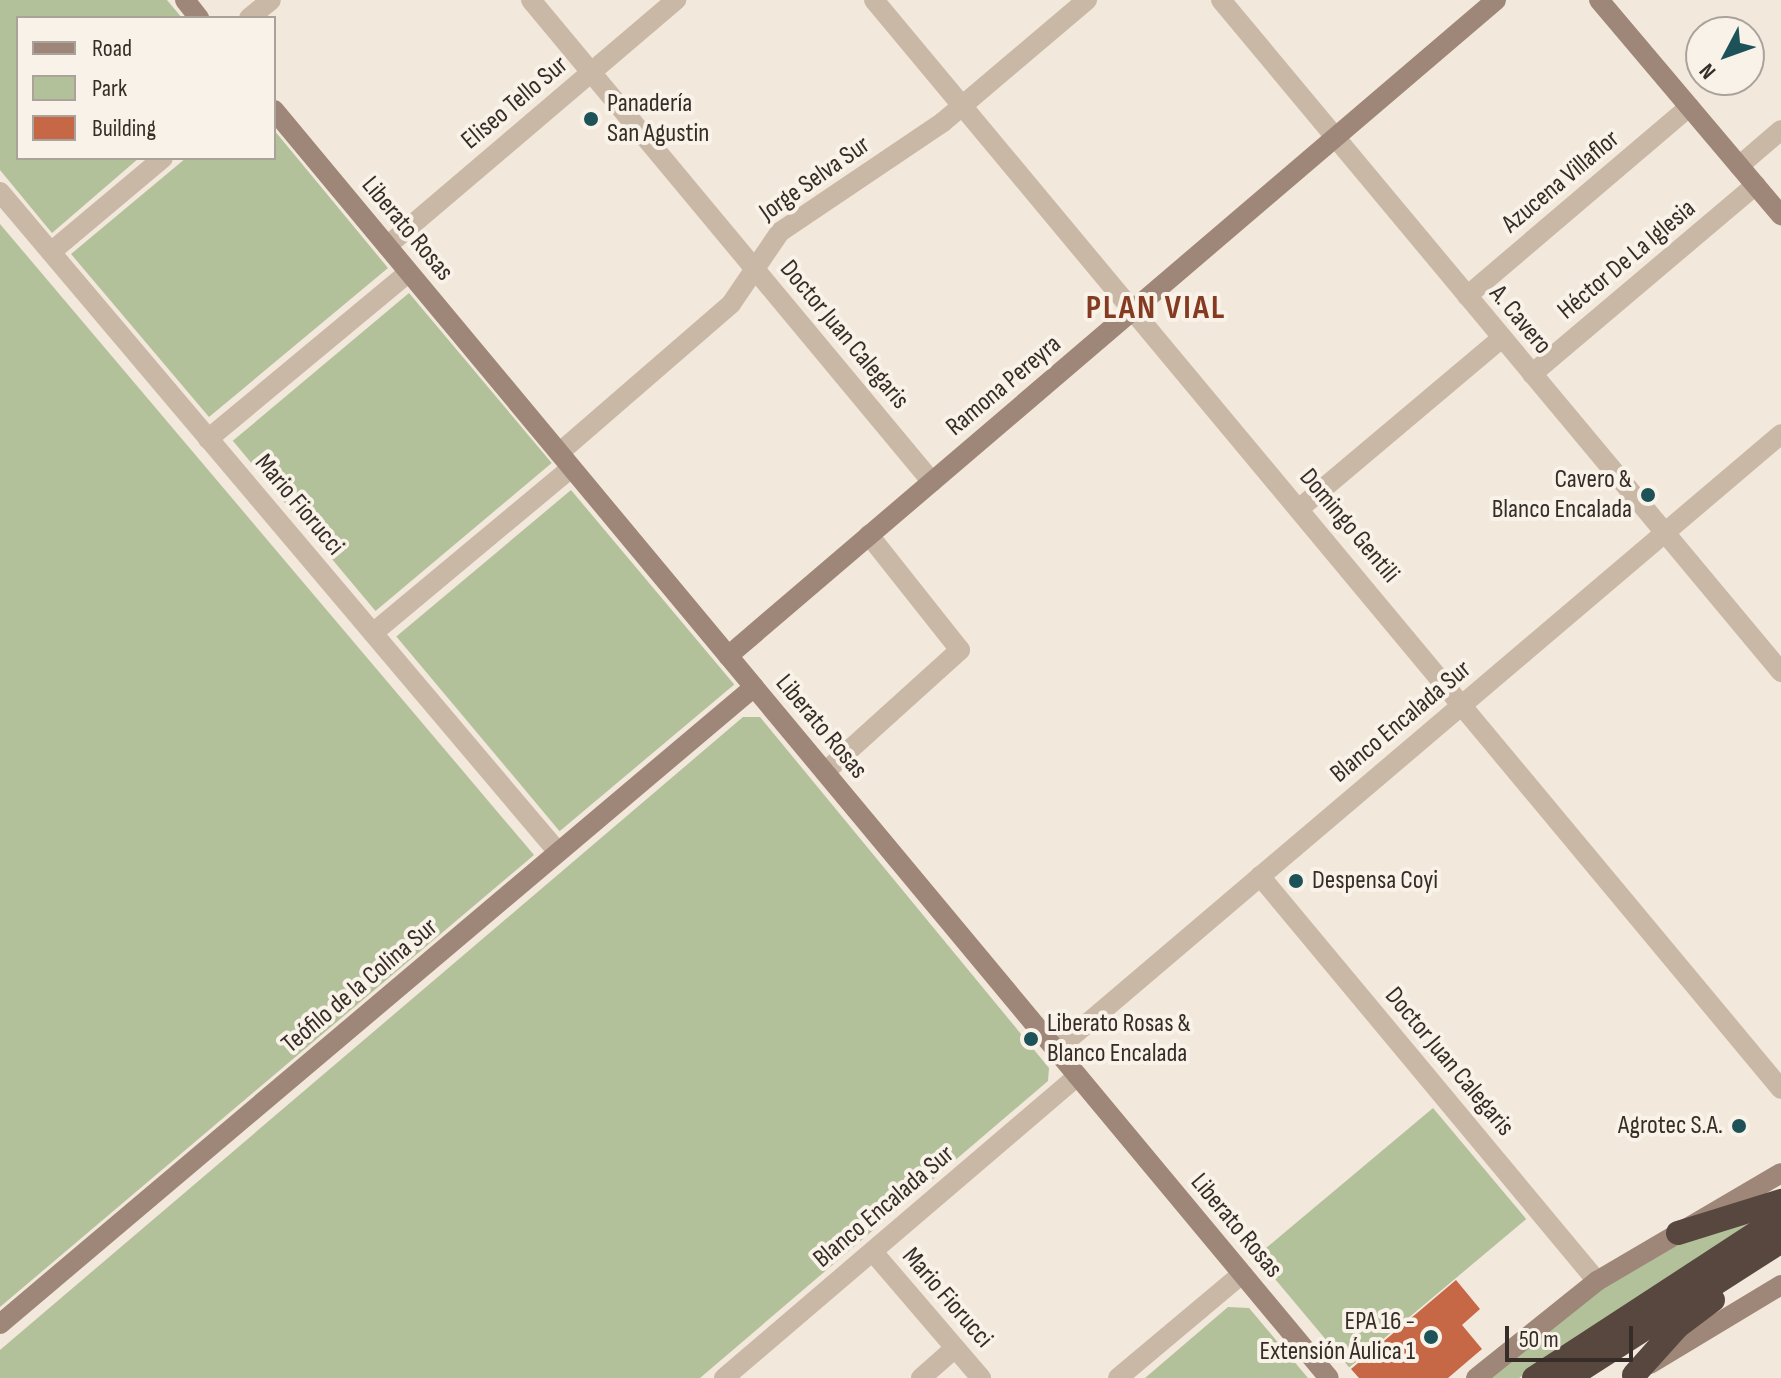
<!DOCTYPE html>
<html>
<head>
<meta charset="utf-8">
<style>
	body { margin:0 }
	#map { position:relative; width:1781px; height:1378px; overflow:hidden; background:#f2e8db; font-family:"Sofia Sans Condensed",sans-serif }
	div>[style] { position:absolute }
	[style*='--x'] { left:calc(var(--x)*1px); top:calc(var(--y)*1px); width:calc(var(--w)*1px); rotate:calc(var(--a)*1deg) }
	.green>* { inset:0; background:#b3c19b; transform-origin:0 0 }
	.building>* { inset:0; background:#c66745 }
	.street>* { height:20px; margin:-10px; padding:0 10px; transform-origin:10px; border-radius:10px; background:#cab8a7 }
	.secondary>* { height:20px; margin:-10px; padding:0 10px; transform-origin:10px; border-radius:10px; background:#9e8778 }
	.highway>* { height:24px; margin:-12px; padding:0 12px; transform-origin:12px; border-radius:12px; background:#57473f }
	.dots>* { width:22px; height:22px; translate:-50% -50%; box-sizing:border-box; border:4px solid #f9f2e8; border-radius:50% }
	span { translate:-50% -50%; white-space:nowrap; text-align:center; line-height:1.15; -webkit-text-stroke:8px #f9f2e8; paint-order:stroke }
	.street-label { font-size:26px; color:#362d28 }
	.poi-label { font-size:26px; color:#362d28 }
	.left { translate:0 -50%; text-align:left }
	.right { translate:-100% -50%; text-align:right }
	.district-label { font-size:34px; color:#853b21; font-weight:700; letter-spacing:2px }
	.legend { position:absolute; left:16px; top:16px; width:260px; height:144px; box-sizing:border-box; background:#f9f2e8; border:2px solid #aba39b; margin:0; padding:10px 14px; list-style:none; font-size:24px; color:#362d28 }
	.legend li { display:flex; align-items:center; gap:16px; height:40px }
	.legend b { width:40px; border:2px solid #aba39b }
	.north { position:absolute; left:1685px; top:16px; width:80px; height:80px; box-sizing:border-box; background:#f9f2e8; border:2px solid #aba39b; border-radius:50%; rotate:229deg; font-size:22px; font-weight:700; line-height:32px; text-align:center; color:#362d28 }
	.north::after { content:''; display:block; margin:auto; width:28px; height:36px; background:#1d5358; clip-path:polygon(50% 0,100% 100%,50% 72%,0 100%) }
	.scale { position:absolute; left:1505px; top:1326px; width:128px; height:36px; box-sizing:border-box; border:4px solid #362d28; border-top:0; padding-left:10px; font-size:24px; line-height:28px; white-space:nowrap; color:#362d28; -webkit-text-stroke:6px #f9f2e8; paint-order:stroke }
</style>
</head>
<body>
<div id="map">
	<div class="green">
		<i style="clip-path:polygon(0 0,167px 0,182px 18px,18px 18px,18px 158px,139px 158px,52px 233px,0 170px)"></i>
		<i style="clip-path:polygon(274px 130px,388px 268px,209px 417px,71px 254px,186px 158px,274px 158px)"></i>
		<i style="clip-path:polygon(0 224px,534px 855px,0 1307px)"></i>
		<i style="left:409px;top:293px;width:222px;height:230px;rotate:50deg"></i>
		<i style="left:571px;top:490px;width:254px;height:228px;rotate:50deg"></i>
		<i style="clip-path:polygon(743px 717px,760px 717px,1049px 1068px,1048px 1081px,700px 1378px,0 1378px,0 1350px)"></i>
		<i style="left:1433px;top:1108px;width:145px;height:231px;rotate:50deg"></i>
		<i style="clip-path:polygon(1760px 1219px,1519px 1378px,1488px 1378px,1567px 1312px,1667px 1247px)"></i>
		<i style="clip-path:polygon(1228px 1307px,1249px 1308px,1308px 1378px,1145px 1378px)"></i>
	</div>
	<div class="building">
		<i style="clip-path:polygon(1456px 1280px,1480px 1309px,1462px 1325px,1482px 1349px,1448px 1378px,1359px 1378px,1351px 1369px)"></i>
	</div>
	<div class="street">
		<i style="--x:531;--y:0;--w:627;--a:50.24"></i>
		<i style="--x:874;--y:0;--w:1417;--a:50.21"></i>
		<i style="--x:1221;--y:0;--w:875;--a:50.19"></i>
		<i style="--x:249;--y:18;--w:28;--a:-39"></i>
		<i style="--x:1739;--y:166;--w:55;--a:-40.6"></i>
		<i style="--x:0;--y:192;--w:864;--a:49.79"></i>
		<i style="--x:387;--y:246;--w:380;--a:-40.4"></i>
		<i style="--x:51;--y:252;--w:146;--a:-40"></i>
		<i style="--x:1467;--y:296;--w:292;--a:-40.4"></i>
		<i style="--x:1532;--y:374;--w:293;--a:-40.2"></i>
		<i style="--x:208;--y:439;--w:261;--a:-39.7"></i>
		<i style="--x:559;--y:453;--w:228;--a:-40.9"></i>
		<i style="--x:731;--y:304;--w:87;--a:-55.8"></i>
		<i style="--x:780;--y:232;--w:197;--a:-34"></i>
		<i style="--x:943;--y:122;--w:189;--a:-40.3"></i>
		<i style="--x:1300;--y:508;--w:264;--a:-40.1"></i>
		<i style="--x:373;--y:633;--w:258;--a:-39.8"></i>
		<i style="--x:825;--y:772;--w:182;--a:-42.1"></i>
		<i style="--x:960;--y:650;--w:147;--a:-128.4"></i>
		<i style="--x:1260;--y:876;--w:527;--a:50.24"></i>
		<i style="--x:1056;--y:1050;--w:951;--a:-40.35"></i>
		<i style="--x:873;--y:1252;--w:166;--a:49.4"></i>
		<i style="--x:724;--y:1378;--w:465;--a:-40.5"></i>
		<i style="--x:921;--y:1378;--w:45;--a:-41.4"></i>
		<i style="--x:1118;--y:1378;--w:162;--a:-40"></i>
	</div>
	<div class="secondary">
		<i style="--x:185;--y:0;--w:23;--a:52"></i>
		<i style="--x:1599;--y:0;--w:282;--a:49.8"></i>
		<i style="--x:274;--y:110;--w:1649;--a:50.24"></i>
		<i style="--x:728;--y:656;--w:1010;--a:-40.5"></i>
		<i style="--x:0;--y:1324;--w:987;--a:-40.19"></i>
		<i style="--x:1650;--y:1364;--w:153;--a:-31.1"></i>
		<i style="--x:1476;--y:1378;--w:155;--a:-38.7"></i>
		<i style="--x:1597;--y:1281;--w:213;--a:-30.4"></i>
	</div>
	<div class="highway">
		<i style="--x:1678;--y:1233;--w:108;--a:-17.3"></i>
		<i style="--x:1634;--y:1375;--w:64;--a:-48.1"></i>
		<i style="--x:1677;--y:1327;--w:45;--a:-36.9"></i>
		<i style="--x:1534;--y:1378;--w:295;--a:-33.1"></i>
		<i style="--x:1568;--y:1378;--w:253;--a:-32.7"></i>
	</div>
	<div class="dots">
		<i style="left:591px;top:119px;background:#1d5358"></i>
		<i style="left:1648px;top:495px;background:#1d5358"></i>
		<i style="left:1296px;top:881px;background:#1d5358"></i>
		<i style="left:1031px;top:1039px;background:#1d5358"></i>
		<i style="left:1739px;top:1126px;background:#1d5358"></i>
		<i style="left:1431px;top:1337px;background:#1d5358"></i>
	</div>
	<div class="street-label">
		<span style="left:515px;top:103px;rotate:-40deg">Eliseo Tello Sur</span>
		<span style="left:815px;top:179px;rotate:-35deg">Jorge Selva Sur</span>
		<span style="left:1561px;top:182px;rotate:-40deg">Azucena Villaflor</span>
		<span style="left:407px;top:229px;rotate:50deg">Liberato Rosas</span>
		<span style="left:1627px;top:260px;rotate:-40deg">Héctor De La Iglesia</span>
		<span style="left:1520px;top:320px;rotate:50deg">A. Cavero</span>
		<span style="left:844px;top:335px;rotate:50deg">Doctor Juan Calegaris</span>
		<span style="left:1004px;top:386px;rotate:-40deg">Ramona Pereyra</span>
		<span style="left:299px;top:505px;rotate:50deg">Mario Fiorucci</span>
		<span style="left:1349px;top:526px;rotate:50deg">Domingo Gentili</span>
		<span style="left:1401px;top:722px;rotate:-40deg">Blanco Encalada Sur</span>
		<span style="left:821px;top:727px;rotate:50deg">Liberato Rosas</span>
		<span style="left:360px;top:986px;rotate:-40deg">Teófilo de la Colina Sur</span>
		<span style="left:1449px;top:1062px;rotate:50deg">Doctor Juan Calegaris</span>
		<span style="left:884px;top:1207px;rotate:-40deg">Blanco Encalada Sur</span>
		<span style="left:1236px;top:1226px;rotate:50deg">Liberato Rosas</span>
		<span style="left:947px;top:1298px;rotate:49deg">Mario Fiorucci</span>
	</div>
	<div class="poi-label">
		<span class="left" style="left:607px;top:119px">Panadería<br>San Agustin</span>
		<span class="right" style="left:1632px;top:495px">Cavero &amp;<br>Blanco Encalada</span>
		<span class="left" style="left:1312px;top:881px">Despensa Coyi</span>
		<span class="left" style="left:1047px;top:1039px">Liberato Rosas &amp;<br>Blanco Encalada</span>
		<span class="right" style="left:1723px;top:1126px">Agrotec S.A.</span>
		<span class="right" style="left:1415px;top:1337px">EPA 16 -<br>Extensión Áulica 1</span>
	</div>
	<div class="district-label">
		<span style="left:1156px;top:308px">PLAN VIAL</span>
	</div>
	<ul class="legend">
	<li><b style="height:10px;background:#9e8778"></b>Road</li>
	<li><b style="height:22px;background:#b3c19b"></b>Park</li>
	<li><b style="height:22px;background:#c66745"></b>Building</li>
	</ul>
	<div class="north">N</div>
	<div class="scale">50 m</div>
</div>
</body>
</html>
